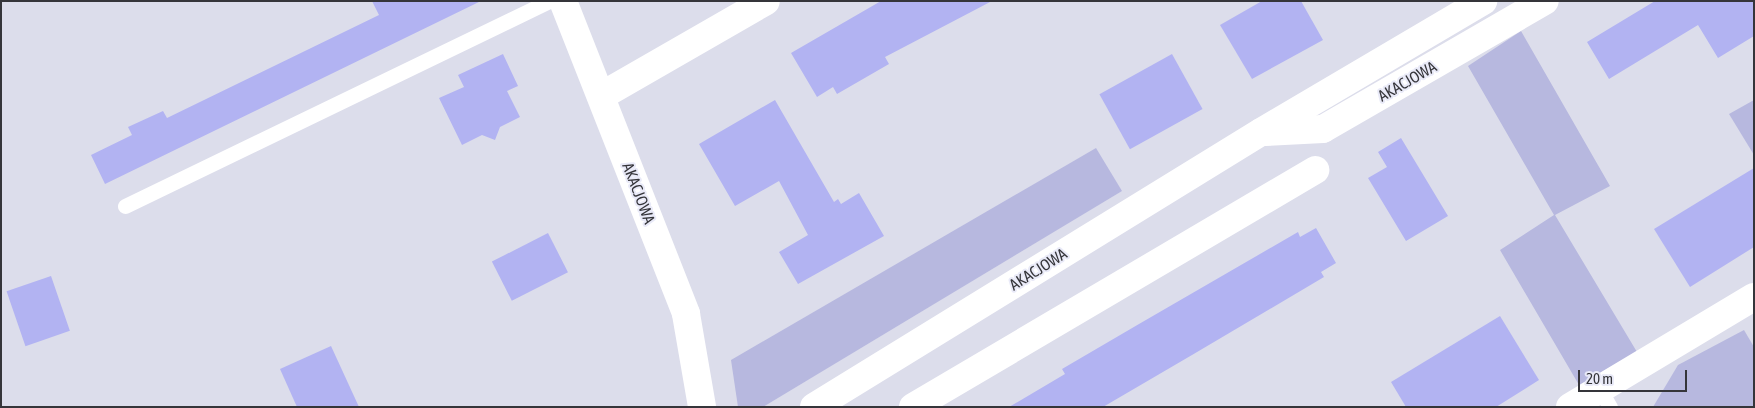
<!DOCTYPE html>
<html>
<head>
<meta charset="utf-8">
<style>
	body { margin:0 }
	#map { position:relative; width:1755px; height:408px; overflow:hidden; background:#dcddeb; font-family:"Asap Condensed",sans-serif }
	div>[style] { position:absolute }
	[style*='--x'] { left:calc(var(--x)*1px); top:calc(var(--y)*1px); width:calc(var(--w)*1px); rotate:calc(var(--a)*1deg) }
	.green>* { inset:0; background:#b7b8df }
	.building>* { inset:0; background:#b2b3f2; transform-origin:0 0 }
	.lane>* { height:15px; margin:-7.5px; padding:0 7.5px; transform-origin:7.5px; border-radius:7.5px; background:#fff }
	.street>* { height:28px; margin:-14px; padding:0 14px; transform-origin:14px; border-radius:14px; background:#fff }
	span { translate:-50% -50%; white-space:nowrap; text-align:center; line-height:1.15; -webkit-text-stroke:4px #e9eaf8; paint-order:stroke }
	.street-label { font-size:16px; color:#35353a }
	.frame { position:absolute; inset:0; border:2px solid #35353a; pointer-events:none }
	.scale { position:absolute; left:1578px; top:370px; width:109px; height:22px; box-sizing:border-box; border:2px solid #35353a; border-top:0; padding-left:6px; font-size:15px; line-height:18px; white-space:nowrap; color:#35353a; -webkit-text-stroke:4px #e9eaf8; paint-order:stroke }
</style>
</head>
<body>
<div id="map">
	<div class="green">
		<i style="clip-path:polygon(1521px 31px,1610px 186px,1555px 215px,1637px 352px,1579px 385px,1500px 250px,1554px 215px,1468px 66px)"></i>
		<i style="clip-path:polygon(1754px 100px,1754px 155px,1729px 114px)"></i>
		<i style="clip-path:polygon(1096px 148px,1122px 191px,763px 407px,738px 407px,731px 360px)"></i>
		<i style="clip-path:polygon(1744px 330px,1754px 347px,1754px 407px,1653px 407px,1678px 365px)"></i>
	</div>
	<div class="building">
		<i style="clip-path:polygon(372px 1px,481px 1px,105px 184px,91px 155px,132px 135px,128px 127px,163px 111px,167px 118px,379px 15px)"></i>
		<i style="clip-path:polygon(881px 1px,992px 1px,885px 57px,889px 64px,837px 94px,833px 87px,817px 97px,791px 53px)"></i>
		<i style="clip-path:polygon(1262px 1px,1301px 1px,1323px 40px,1252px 79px,1220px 25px)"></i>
		<i style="clip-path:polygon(1655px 1px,1754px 1px,1754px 36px,1718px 58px,1698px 25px,1609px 79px,1587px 42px)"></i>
		<i style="clip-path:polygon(503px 54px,518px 86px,507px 91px,520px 117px,500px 127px,495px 140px,482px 135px,462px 145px,439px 98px,464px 87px,458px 75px)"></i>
		<i style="left:1172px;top:54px;width:63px;height:83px;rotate:61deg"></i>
		<i style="clip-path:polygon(775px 100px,834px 202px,838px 199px,841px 204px,859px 193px,884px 236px,798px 284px,779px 252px,808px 235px,779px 181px,735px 206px,699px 144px)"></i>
		<i style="clip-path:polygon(1401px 138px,1448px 216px,1406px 241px,1368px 178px,1387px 167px,1378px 152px)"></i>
		<i style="clip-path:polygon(1754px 168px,1754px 247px,1690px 287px,1654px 229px)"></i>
		<i style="clip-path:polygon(1316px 228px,1336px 263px,1321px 272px,1324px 277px,1192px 355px,1103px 407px,1009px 407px,1065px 374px,1062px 369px,1139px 324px,1298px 232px,1300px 237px)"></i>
		<i style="left:548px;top:233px;width:44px;height:63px;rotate:63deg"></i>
		<i style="left:51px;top:276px;width:58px;height:47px;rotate:71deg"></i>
		<i style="clip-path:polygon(1500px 316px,1539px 380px,1496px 407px,1406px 407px,1391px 382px)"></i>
		<i style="clip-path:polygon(331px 346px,359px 407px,297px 407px,280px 369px)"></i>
	</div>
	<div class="lane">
		<i style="--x:125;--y:206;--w:471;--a:-25.8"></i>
		<i style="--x:1599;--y:388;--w:22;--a:60"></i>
	</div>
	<div class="street">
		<i style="--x:563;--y:1;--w:336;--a:68.5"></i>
		<i style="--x:686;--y:314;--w:94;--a:80.2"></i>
		<i style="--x:601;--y:96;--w:190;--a:-29.9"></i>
		<i style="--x:1265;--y:132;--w:58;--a:-3"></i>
		<i style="--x:1323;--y:129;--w:256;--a:-30"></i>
		<i style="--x:814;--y:407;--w:525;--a:-31.6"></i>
		<i style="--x:1261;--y:132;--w:258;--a:-30.5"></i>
		<i style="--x:913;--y:407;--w:467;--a:-30.5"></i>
		<i style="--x:1570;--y:407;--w:214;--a:-30.9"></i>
	</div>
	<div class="street-label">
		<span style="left:1407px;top:81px;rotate:-30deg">AKACJOWA</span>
		<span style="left:639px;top:193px;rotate:69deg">AKACJOWA</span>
		<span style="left:1038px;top:269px;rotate:-32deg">AKACJOWA</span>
	</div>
	<div class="frame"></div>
	<div class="scale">20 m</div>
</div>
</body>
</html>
